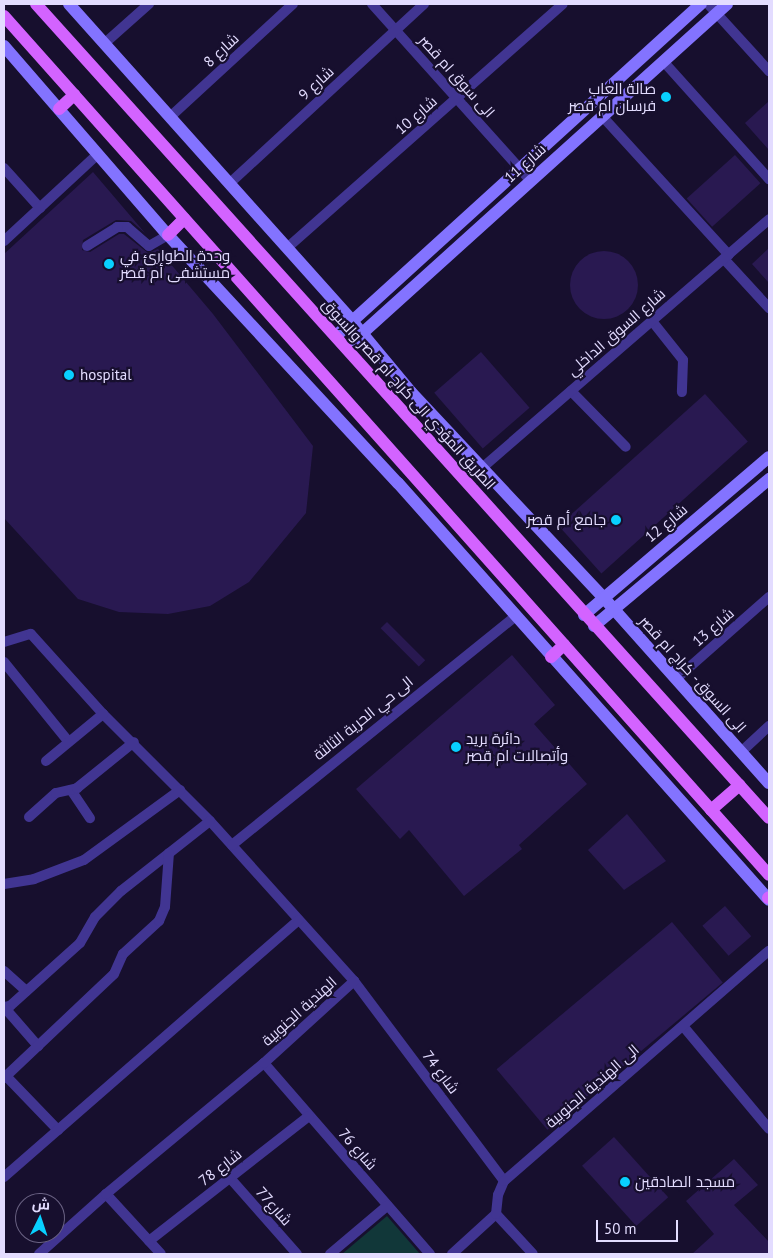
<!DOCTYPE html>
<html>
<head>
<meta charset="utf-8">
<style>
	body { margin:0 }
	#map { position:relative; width:773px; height:1258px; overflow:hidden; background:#170f2e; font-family:"PT Sans",Cairo,sans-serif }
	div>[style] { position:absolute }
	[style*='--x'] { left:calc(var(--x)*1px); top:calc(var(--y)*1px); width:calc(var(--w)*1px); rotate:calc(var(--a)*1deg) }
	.green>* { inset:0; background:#113739 }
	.building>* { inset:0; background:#291951; transform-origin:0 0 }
	.round { border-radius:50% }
	.street>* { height:10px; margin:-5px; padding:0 5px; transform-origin:5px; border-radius:5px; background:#413592 }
	.secondary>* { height:12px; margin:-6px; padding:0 6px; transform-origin:6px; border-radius:6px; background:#8373ff }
	.primary>* { height:12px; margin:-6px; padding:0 6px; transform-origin:6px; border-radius:6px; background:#d363ff }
	.dots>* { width:14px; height:14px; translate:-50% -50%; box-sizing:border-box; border:2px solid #170f2e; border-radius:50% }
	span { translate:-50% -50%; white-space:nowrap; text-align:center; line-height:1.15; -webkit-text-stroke:4.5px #170f2e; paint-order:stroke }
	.street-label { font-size:15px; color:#e3dcff }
	.poi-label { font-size:15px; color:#e3dcff }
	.right { translate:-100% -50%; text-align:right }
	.left { translate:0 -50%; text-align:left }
	.frame { position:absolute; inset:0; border:5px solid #e3dcff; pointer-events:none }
	.north { position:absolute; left:15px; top:1193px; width:50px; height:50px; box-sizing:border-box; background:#170f2e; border:1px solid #696182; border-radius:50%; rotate:4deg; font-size:14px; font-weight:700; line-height:20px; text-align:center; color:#e3dcff }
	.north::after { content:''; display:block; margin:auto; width:18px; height:22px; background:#08d0ff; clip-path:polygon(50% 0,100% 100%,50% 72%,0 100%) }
	.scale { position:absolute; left:596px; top:1220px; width:82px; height:22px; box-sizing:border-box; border:2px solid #e3dcff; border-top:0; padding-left:6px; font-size:15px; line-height:18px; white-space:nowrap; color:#e3dcff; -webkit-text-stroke:4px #170f2e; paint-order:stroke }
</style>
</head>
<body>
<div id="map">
	<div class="green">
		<i style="clip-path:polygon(387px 1216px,420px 1254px,342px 1254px)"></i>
	</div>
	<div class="building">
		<i style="clip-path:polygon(769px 101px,769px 150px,745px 123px)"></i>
		<i style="left:735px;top:155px;width:38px;height:65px;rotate:48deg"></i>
		<i style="clip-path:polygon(93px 172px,145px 233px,131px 221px,116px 220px,83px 240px,82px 250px,90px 252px,119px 234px,124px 234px,148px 253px,158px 249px,213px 314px,313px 446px,306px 513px,249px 582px,210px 606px,168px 614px,119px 612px,78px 599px,4px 518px,4px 254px)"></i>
		<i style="clip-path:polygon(769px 248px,769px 283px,752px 264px)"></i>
		<i class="round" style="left:570px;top:251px;width:68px;height:68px"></i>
		<i style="left:481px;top:352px;width:74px;height:62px;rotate:49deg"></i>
		<i style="left:705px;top:394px;width:64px;height:197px;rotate:48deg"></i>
		<i style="left:387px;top:622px;width:54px;height:9px;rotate:45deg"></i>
		<i style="clip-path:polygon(512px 655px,555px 705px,534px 724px,587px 784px,519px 845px,522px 849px,464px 896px,409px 830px,400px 839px,356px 789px)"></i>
		<i style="clip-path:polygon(627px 814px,666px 861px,624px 890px,588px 850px)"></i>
		<i style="left:725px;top:906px;width:40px;height:30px;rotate:49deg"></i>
		<i style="left:672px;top:922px;width:79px;height:229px;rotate:50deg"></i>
		<i style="left:614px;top:1137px;width:81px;height:43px;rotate:48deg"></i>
		<i style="clip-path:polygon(734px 1159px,758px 1185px,734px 1205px,769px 1242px,769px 1254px,692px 1254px,714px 1234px,686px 1201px)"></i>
	</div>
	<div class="street">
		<i style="--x:372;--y:4;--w:237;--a:48.1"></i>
		<i style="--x:708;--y:4;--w:91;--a:47.7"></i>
		<i style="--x:105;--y:43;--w:59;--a:-41.6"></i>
		<i style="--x:663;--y:61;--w:159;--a:48.1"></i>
		<i style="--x:602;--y:116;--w:188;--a:47.6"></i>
		<i style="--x:170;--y:117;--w:167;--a:-42.6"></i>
		<i style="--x:4;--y:168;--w:54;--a:48"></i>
		<i style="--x:230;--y:183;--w:264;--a:-42.7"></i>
		<i style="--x:4;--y:241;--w:128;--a:-42.8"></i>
		<i style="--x:87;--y:246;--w:36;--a:-32"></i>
		<i style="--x:117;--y:227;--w:10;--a:0"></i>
		<i style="--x:127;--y:227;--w:29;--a:41"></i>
		<i style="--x:149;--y:246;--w:22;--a:-30"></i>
		<i style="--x:287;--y:248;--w:368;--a:-41.5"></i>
		<i style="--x:724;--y:259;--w:67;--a:47.4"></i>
		<i style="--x:652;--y:321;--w:50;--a:51.5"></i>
		<i style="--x:683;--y:360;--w:32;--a:92"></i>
		<i style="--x:571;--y:391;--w:78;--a:45.5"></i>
		<i style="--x:482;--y:468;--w:380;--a:-40.9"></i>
		<i style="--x:4;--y:642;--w:28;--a:-17"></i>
		<i style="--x:31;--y:634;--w:108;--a:48"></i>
		<i style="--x:103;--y:714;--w:151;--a:45"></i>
		<i style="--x:210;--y:821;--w:215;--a:48"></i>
		<i style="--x:354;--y:981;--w:250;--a:53.1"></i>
		<i style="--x:4;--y:662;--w:102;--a:51"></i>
		<i style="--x:676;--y:679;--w:124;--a:-41.4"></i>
		<i style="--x:741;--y:752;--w:38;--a:-43"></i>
		<i style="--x:46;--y:761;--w:74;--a:-39.5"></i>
		<i style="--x:71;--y:790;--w:34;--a:56"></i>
		<i style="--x:29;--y:817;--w:36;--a:-42"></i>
		<i style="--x:56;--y:793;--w:22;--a:-13"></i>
		<i style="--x:77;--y:788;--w:73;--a:-38.9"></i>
		<i style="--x:232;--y:845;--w:363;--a:-38.9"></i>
		<i style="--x:4;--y:884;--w:30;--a:-9"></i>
		<i style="--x:34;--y:879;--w:53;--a:-20.8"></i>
		<i style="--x:84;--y:860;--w:119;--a:-36.1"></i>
		<i style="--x:4;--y:971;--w:30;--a:42"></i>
		<i style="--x:4;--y:1007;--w:6;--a:-9"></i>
		<i style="--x:10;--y:1006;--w:94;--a:-42"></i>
		<i style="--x:80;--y:943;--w:30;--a:-60"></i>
		<i style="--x:95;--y:917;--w:37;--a:-45"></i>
		<i style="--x:121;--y:891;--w:113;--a:-38.2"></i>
		<i style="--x:4;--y:1007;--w:52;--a:48.9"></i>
		<i style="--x:683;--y:1026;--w:134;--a:50.1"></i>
		<i style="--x:264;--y:1063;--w:253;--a:49"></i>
		<i style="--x:6;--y:1076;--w:75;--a:46.1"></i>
		<i style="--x:4;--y:1078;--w:151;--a:-43.4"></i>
		<i style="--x:114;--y:974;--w:22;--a:-66"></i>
		<i style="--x:123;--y:954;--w:49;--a:-42.5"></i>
		<i style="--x:159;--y:921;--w:15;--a:-67"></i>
		<i style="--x:165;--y:907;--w:54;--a:-85.8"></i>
		<i style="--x:4;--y:1177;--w:391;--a:-41.1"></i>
		<i style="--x:230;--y:1178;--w:101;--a:48.6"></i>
		<i style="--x:106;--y:1194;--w:81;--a:47.5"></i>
		<i style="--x:496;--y:1214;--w:54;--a:47.2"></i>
		<i style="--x:149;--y:1241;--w:203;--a:-38"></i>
		<i style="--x:39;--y:1254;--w:90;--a:-41.8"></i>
		<i style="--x:106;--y:1194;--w:205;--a:-39.7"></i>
		<i style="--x:264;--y:1063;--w:122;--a:-42.3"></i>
		<i style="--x:330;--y:1254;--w:75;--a:-40.1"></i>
		<i style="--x:452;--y:1254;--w:59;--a:-42.3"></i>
		<i style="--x:496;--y:1214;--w:19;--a:-84"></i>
		<i style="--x:498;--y:1195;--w:15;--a:-67"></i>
		<i style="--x:504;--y:1181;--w:351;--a:-41"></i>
	</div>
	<div class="secondary">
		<i style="--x:69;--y:4;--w:425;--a:48.2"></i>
		<i style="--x:352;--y:321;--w:92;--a:50.3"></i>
		<i style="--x:411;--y:392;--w:281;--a:46.9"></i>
		<i style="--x:603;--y:597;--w:249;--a:48.3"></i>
		<i style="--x:4;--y:46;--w:250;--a:49.1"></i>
		<i style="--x:168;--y:235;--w:338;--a:47.2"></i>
		<i style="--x:398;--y:483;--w:558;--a:48.34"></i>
		<i style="--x:337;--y:335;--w:492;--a:-42.3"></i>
		<i style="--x:347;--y:347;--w:512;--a:-42.07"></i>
		<i style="--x:584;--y:615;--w:243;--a:-40.5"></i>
		<i style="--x:594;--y:626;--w:229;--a:-40"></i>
	</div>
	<div class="primary">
		<i style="--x:36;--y:4;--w:1095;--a:48"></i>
		<i style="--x:4;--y:16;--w:1150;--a:48.31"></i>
		<i style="--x:59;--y:109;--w:21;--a:-43"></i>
		<i style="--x:168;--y:235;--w:23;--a:-45"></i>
		<i style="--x:551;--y:657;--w:18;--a:-43"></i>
		<i style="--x:711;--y:810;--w:38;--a:-41"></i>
		<i style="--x:768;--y:898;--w:1;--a:-45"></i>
	</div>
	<div class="dots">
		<i style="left:666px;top:97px;background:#08d0ff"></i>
		<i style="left:109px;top:264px;background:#08d0ff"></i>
		<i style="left:69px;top:375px;background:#08d0ff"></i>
		<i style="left:616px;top:520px;background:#08d0ff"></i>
		<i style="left:456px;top:747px;background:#08d0ff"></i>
		<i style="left:625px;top:1182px;background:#08d0ff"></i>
	</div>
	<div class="street-label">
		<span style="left:221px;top:50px;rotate:-43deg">شارع 8</span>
		<span style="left:457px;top:76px;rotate:48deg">الى سوق ام قصر</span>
		<span style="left:316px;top:83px;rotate:-43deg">شارع 9</span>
		<span style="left:416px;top:115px;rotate:-41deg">شارع 10</span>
		<span style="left:525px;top:163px;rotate:-42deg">شارع 11</span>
		<span style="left:616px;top:332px;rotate:-41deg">شارع السوق الداخلي</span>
		<span style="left:409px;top:394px;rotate:48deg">الطريق المؤدي الى كراج ام قصر والسوق</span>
		<span style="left:666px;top:523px;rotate:-40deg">شارع 12</span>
		<span style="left:713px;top:627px;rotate:-41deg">شارع 13</span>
		<span style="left:693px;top:674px;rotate:48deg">الى السوق - كراج ام قصر</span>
		<span style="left:363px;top:718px;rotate:-39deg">الى حي الحرية الثالثة</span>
		<span style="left:299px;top:1011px;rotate:-42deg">الهندية الجنوبية</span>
		<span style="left:441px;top:1072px;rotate:53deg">شارع 74</span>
		<span style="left:592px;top:1086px;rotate:-41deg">الى الهندية الجنوبية</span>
		<span style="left:358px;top:1149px;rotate:49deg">شارع 76</span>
		<span style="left:220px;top:1167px;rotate:-38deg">شارع 78</span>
		<span style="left:274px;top:1206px;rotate:49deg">شارع77</span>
	</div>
	<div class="poi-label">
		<span class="right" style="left:656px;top:97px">صالة العاب<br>فرسان ام قصر</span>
		<span class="left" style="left:120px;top:264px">وحدة الطوارئ في<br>مستشفى أم قصر</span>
		<span class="left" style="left:80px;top:375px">hospital</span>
		<span class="right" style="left:606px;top:520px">جامع أم قصر</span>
		<span class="left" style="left:466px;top:747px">دائرة بريد<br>وأتصالات ام قصر</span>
		<span class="left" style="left:635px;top:1182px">مسجد الصادقين</span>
	</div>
	<div class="frame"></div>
	<div class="north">ش</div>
	<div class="scale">50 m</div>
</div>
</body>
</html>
